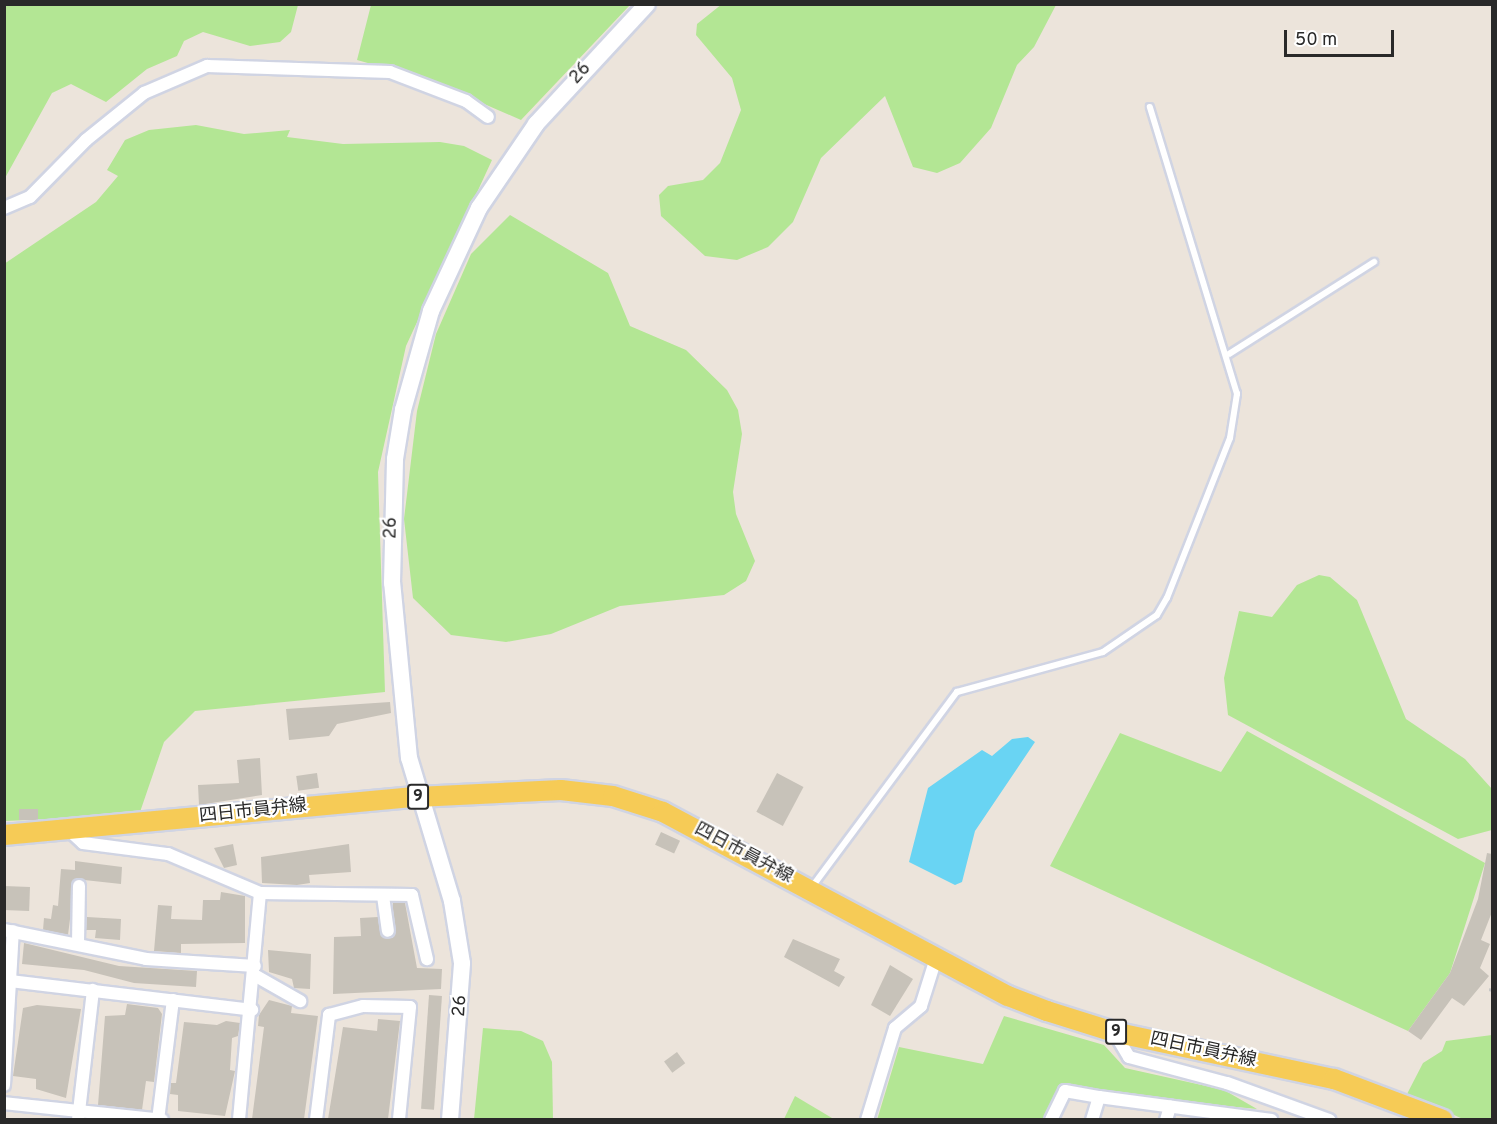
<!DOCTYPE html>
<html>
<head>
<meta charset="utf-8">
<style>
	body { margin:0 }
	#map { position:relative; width:1497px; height:1124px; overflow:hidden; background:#ece4db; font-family:Overpass,"Noto Sans JP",sans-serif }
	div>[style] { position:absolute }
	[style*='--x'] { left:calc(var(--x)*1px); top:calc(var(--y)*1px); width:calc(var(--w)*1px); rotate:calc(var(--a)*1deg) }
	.green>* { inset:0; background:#b3e694 }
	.water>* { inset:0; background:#69d4f3 }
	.building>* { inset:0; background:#c7c2b9; transform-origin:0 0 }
	.path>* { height:3px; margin-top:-1.5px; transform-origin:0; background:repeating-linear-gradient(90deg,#c7c7c7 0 4.5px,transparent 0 7.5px) }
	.roads { filter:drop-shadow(2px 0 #d0d4e3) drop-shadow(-2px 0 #d0d4e3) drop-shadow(0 2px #d0d4e3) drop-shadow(0 -2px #d0d4e3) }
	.lane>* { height:6px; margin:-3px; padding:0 3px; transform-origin:3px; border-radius:3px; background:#fff }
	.street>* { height:12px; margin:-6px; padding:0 6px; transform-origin:6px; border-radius:6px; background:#fff }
	.secondary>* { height:16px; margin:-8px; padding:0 8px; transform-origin:8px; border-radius:8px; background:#fff }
	.primary>* { height:20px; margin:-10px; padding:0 10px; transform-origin:10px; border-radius:10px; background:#f6cb56 }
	span { translate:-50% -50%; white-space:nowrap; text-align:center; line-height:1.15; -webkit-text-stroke:4.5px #fff; paint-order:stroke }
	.shield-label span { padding:2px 4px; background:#fff; border:2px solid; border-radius:4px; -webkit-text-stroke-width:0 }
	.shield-label { font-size:16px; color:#292929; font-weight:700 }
	.street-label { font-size:18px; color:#292929 }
	.frame { position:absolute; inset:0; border:6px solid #292929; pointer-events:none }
	.scale { position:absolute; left:1284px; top:30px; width:110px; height:27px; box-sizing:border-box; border:3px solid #292929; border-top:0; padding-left:8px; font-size:18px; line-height:21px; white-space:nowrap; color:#292929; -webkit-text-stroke:4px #fff; paint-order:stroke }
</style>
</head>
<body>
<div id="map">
	<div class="green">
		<i style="clip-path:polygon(5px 4px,298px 4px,298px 5px,291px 32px,280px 42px,250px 46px,203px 32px,184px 41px,177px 56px,147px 69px,106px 102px,71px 84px,52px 93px,5px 178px)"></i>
		<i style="clip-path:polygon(722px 4px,1056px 4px,1056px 5px,1034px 47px,1017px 65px,991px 128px,960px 163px,937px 173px,913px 167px,885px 96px,821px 158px,793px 222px,768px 247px,737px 260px,705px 256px,661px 216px,659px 195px,668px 186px,703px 180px,720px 163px,741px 110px,732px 78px,696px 35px,697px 24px)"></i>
		<i style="clip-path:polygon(371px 5px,630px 5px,521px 120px,429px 80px,357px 60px)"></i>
		<i style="clip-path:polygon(196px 125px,244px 134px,290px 130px,287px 137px,343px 144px,440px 142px,464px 146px,492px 160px,406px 346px,378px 472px,385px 692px,195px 711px,164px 742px,139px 815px,5px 821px,4px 264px,96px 202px,118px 176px,107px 170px,125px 140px,149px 130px)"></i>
		<i style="clip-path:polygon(510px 215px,608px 273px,630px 326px,686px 350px,727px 390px,738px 410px,742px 434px,733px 492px,736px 514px,755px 561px,746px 581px,724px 595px,620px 606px,551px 634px,506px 642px,451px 635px,413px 598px,404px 519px,417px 411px,436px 334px,471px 254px)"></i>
		<i style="clip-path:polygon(1319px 575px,1330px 577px,1357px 600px,1406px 719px,1465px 759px,1492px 789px,1492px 830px,1458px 839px,1228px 715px,1224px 678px,1239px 611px,1272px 617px,1297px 585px)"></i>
		<i style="clip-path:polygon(1247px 731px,1485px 863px,1450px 973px,1408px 1031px,1050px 866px,1120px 733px,1221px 772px)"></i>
		<i style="clip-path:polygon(1004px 1016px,1104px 1045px,1125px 1068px,1224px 1090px,1257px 1109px,1064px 1090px,1049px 1119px,877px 1120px,899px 1047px,983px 1064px)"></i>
		<i style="clip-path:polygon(483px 1028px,521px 1031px,543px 1041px,552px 1062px,553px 1119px,474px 1119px)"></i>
		<i style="clip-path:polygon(1492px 1035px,1492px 1119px,1463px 1119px,1407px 1094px,1423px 1063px,1442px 1051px,1446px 1041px)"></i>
		<i style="clip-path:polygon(795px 1096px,832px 1118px,833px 1119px,784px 1119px)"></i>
	</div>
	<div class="water">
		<i style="clip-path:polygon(1028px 737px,1035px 742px,975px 831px,962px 882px,955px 885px,909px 862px,928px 788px,982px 750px,992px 756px,1012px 739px)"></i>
	</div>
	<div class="building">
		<i style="clip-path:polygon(390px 702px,391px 713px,337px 724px,329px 736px,289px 740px,286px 709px)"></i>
		<i style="clip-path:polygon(260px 758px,262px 795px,199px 805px,198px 785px,239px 783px,237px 760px)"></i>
		<i style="left:317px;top:773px;width:15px;height:21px;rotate:82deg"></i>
		<i style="left:777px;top:773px;width:30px;height:44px;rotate:28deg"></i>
		<i style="left:38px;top:809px;width:11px;height:19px;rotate:90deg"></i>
		<i style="left:661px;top:832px;width:21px;height:14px;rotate:25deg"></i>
		<i style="clip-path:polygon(233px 844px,237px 865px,224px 868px,214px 848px)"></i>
		<i style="clip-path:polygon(349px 844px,351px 872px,309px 875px,310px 883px,297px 885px,262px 883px,261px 857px)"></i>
		<i style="clip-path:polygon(1487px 853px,1492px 854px,1492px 912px,1481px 940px,1490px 944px,1480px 968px,1489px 976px,1464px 1006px,1452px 998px,1421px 1040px,1408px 1031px,1450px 973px,1478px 899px)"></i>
		<i style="clip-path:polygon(75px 861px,122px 867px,121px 884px,75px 879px,68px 935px,43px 930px,44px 918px,51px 919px,53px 905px,58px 906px,61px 869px,75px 870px)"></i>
		<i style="left:4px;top:886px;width:26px;height:24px;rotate:2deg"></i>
		<i style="clip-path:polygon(221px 892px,245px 896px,245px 943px,181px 944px,181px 953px,154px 951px,158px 905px,172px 906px,171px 919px,202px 920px,203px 900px,220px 900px)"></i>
		<i style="clip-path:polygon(393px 903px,405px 903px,417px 968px,442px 969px,441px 989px,333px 994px,334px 937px,361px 936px,360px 918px,378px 917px,381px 936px,393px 938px)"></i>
		<i style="clip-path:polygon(87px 917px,121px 919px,120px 940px,95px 938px,96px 930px,86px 930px)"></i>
		<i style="clip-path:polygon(793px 939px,840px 959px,834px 971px,845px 977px,839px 987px,784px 957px)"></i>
		<i style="clip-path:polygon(24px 943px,119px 966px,197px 971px,196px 987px,134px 983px,84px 970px,22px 964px)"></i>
		<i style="clip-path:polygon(268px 950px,311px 954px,310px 989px,294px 988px,292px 979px,269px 972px)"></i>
		<i style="clip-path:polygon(890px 965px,913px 979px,890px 1016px,871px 1005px)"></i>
		<i style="left:429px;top:995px;width:13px;height:114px;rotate:4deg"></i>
		<i style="clip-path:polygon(269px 1000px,292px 1006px,291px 1013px,318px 1016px,304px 1119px,252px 1119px,264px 1027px,258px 1026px,259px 1015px)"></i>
		<i style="clip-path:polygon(127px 1004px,158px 1008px,162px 1014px,154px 1082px,146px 1081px,142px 1110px,98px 1105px,105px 1016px,125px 1015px)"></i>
		<i style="clip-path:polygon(37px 1005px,81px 1009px,66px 1098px,36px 1089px,36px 1079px,13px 1076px,23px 1008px)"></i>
		<i style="clip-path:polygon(378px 1019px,400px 1021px,388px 1119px,328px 1119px,343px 1027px,377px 1031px)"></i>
		<i style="clip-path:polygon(226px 1021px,240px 1023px,238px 1036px,232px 1038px,230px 1070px,235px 1071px,225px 1116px,178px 1111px,178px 1095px,170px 1094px,171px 1083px,176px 1083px,184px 1022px,217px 1025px)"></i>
		<i style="left:677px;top:1052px;width:14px;height:16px;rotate:54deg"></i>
	</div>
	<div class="path">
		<i style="--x:1489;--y:989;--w:3;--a:18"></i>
	</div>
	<div class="roads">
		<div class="lane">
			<i style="--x:1229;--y:354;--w:172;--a:-32.4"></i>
			<i style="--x:812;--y:887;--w:243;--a:-53.4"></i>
			<i style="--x:957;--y:692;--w:151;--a:-15.3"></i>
			<i style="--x:1103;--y:652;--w:65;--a:-34.4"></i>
			<i style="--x:1157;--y:615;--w:20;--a:-60"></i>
			<i style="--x:1167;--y:598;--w:172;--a:-68.5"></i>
			<i style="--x:1230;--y:438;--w:45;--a:-81"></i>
			<i style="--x:1237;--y:394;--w:300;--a:-106.9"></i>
		</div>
		<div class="street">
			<i style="--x:4;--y:208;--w:28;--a:-23"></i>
			<i style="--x:30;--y:197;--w:80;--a:-45.5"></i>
			<i style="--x:86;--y:140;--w:75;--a:-39"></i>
			<i style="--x:144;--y:93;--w:69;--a:-23.2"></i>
			<i style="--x:207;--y:66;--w:183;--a:1.9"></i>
			<i style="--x:390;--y:72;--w:81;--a:20.9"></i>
			<i style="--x:466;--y:101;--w:27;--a:36"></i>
			<i style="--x:69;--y:830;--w:19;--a:43"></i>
			<i style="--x:83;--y:843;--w:86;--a:7.4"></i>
			<i style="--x:168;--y:854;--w:100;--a:23"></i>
			<i style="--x:260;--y:893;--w:228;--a:95.3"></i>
			<i style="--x:260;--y:893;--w:152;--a:0.8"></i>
			<i style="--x:412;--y:895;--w:66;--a:76.8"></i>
			<i style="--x:383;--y:896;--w:35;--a:82"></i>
			<i style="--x:4;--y:930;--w:145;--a:11.5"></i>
			<i style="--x:146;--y:959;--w:109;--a:3.7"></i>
			<i style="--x:78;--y:943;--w:57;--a:-89"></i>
			<i style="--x:256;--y:976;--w:51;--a:29.6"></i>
			<i style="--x:10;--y:981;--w:244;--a:6.8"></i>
			<i style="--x:1114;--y:1032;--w:29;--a:59"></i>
			<i style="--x:1129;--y:1057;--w:101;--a:14.9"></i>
			<i style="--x:1227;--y:1083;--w:109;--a:19.9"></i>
			<i style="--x:4;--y:1085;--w:154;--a:-86.7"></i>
			<i style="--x:4;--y:1103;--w:159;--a:6.1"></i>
			<i style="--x:78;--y:1120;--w:131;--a:-83.4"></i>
			<i style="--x:158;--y:1120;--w:121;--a:-82.9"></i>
			<i style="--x:316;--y:1120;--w:106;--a:-82.9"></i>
			<i style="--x:329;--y:1015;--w:35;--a:-15"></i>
			<i style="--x:363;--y:1006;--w:47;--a:1.2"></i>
			<i style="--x:410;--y:1007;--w:114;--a:95.6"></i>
			<i style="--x:867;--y:1120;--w:96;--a:-73.1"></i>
			<i style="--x:895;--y:1028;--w:34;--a:-40"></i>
			<i style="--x:921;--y:1006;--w:53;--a:-72.6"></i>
			<i style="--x:1051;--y:1120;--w:32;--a:-64"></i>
			<i style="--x:1065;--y:1091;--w:35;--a:10"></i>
			<i style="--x:1092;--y:1120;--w:24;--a:-73"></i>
			<i style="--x:1099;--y:1097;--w:174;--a:7.6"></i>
			<i style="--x:1166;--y:1120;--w:14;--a:-73"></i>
		</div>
		<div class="secondary">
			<i style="--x:450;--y:1120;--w:157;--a:-85.6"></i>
			<i style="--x:462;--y:963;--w:63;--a:-99.2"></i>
			<i style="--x:452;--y:901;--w:149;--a:-106.7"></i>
			<i style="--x:409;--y:758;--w:176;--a:-95.5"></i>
			<i style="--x:392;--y:583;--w:124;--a:-88.6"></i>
			<i style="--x:395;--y:459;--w:50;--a:-80.7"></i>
			<i style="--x:403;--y:410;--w:103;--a:-74.2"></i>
			<i style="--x:431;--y:311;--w:114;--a:-65"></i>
			<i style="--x:479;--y:208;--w:102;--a:-55.8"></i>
			<i style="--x:536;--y:124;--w:163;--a:-47.2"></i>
		</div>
		<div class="primary">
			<i style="--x:4;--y:835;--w:415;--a:-5.3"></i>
			<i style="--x:417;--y:797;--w:144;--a:-2.8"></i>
			<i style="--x:561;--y:790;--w:52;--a:6.6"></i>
			<i style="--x:613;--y:796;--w:52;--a:17.7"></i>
			<i style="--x:663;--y:812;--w:391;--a:28.1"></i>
			<i style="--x:1008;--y:996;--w:42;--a:21"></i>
			<i style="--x:1047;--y:1011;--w:70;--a:17.4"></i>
			<i style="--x:1114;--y:1032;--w:225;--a:12.1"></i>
			<i style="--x:1334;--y:1079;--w:116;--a:20.6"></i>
		</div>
	</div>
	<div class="shield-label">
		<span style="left:418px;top:797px">9</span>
		<span style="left:1116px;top:1032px">9</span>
	</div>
	<div class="street-label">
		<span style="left:581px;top:74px;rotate:-48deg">26</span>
		<span style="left:392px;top:528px;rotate:-89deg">26</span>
		<span style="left:253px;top:812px;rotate:-6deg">四日市員弁線</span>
		<span style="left:743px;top:854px;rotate:28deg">四日市員弁線</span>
		<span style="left:461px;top:1006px;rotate:-87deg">26</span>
		<span style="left:1203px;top:1051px;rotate:12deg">四日市員弁線</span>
	</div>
	<div class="frame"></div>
	<div class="scale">50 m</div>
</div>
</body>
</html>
